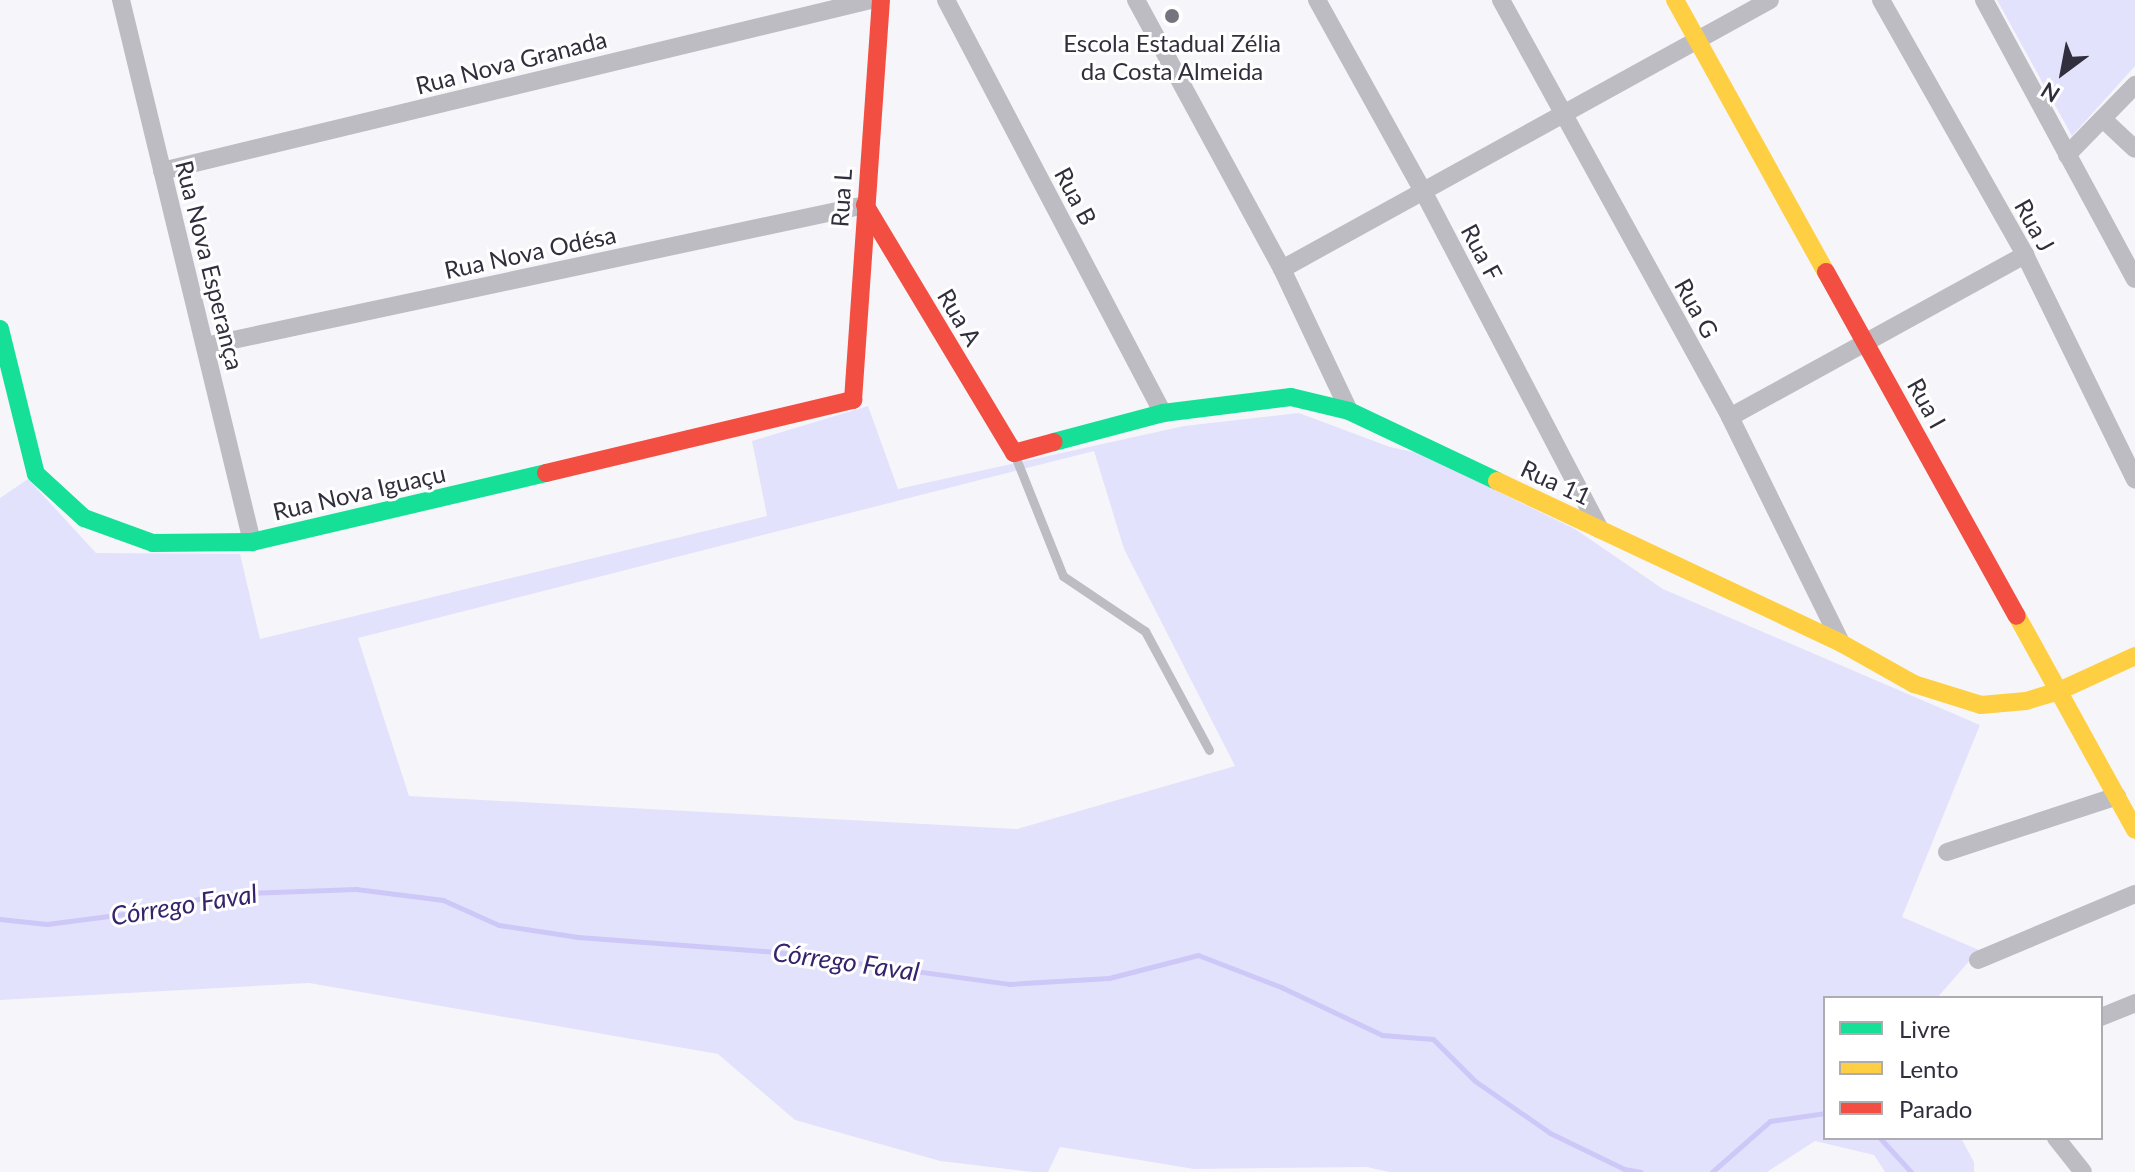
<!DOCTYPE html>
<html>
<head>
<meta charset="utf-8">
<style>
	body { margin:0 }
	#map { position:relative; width:2135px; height:1172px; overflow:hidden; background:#f6f6fa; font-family:Lato,sans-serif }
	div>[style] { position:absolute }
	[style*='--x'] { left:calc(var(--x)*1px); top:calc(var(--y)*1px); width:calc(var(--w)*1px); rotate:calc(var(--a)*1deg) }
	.green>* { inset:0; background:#e3e2fc }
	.stream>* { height:5px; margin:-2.5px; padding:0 2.5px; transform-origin:2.5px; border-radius:2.5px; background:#cdc8f7 }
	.lane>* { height:9px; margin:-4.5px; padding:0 4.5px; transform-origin:4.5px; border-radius:4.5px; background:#bdbcc2 }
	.street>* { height:18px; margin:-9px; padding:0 9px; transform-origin:9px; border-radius:9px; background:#bdbcc2 }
	.fast>* { height:18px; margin:-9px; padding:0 9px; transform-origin:9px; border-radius:9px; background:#16e098 }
	.slow>* { height:18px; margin:-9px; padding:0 9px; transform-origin:9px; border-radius:9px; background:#ffcf43 }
	.jam>* { height:18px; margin:-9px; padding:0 9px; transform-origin:9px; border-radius:9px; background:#f24e42 }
	.dots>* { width:22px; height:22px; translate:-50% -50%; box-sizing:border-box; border:4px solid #fff; border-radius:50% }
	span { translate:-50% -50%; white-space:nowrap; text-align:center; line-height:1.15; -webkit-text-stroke:6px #fff; paint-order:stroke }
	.poi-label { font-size:24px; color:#312f3d }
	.street-label { font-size:24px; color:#312f3d }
	.water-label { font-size:26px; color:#35236c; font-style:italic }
	.legend { position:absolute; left:1823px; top:996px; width:280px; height:144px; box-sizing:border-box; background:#fff; border:2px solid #adacb1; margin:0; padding:10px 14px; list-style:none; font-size:24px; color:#312f3d }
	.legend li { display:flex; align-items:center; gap:16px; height:40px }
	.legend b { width:40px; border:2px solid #adacb1 }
	.north { position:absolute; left:2023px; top:32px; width:80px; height:80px; -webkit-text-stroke:6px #fff; paint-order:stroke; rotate:212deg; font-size:22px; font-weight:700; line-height:32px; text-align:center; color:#312f3d }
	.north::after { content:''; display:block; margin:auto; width:28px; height:36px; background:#312f3d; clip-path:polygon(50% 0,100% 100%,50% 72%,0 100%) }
</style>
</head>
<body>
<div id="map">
	<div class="green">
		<i style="clip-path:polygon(1997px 0,2135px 0,2135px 66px,2072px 136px)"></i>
		<i style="clip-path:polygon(evenodd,868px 406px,898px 489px,1184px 426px,1299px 413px,1390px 447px,1419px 453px,1575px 529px,1663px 589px,1980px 725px,1902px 917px,1979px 950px,1937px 998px,1825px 998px,1825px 1138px,1961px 1138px,1974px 1162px,1974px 1172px,1885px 1172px,1874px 1155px,1815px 1141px,1767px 1172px,1389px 1172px,1367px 1167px,1194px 1169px,1060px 1147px,1048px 1172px,1033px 1172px,940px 1161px,795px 1120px,718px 1054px,309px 983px,0 1000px,0 498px,28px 479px,96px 553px,240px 554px,260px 639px,767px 516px,752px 441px,868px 406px,1094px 451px,1124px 549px,1235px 766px,1017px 829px,409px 796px,358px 638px,1094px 451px)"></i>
	</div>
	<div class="stream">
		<i style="--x:0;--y:919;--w:47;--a:6.1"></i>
		<i style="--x:47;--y:924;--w:101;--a:-7.4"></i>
		<i style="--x:147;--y:911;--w:75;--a:-13.1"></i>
		<i style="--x:220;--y:894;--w:136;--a:-2.1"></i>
		<i style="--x:356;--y:889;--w:88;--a:7.2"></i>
		<i style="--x:443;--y:900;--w:61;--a:24.1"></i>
		<i style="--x:499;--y:925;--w:80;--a:8.6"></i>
		<i style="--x:578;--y:937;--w:199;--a:4.3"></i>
		<i style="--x:776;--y:952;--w:235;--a:7.8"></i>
		<i style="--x:1009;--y:984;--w:100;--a:-3.4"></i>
		<i style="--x:1109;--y:978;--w:92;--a:-14.5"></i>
		<i style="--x:1198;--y:955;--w:89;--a:21.1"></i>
		<i style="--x:1281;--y:987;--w:112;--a:25.4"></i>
		<i style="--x:1382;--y:1035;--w:51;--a:4.5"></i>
		<i style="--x:1433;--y:1039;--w:59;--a:45"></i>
		<i style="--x:1475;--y:1081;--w:91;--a:34.7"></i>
		<i style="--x:1550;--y:1133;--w:82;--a:25.9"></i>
		<i style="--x:1624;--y:1169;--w:17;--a:10"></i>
		<i style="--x:1880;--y:1138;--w:46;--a:47.6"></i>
		<i style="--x:1712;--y:1172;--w:77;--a:-41.3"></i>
		<i style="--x:1770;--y:1121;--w:56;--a:-8.3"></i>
	</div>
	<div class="lane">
		<i style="--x:1015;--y:456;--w:129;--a:68.2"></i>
		<i style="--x:1063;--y:576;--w:99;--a:33.9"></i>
		<i style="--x:1145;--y:631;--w:135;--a:61.7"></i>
	</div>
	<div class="street">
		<i style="--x:121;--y:0;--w:558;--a:76.41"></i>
		<i style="--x:946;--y:0;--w:467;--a:62.3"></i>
		<i style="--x:1136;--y:0;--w:306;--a:61.5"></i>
		<i style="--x:1282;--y:269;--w:157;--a:64.7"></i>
		<i style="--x:1317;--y:0;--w:218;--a:61"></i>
		<i style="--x:1423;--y:191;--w:382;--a:62.4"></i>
		<i style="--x:1501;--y:0;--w:476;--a:61.2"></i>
		<i style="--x:1730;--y:417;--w:252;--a:63.8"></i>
		<i style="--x:1881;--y:0;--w:293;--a:60.5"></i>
		<i style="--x:2025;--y:255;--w:250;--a:63.9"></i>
		<i style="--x:1984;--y:0;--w:317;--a:61.6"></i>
		<i style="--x:2104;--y:120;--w:42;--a:43.1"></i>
		<i style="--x:2067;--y:155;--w:98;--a:-45.8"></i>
		<i style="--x:162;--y:171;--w:729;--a:-13.56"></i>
		<i style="--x:1282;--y:269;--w:557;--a:-28.86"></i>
		<i style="--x:205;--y:346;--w:675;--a:-12.06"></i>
		<i style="--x:1730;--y:417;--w:337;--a:-28.8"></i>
		<i style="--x:1947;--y:852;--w:179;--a:-18.2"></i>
		<i style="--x:1978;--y:960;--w:170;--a:-22.8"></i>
		<i style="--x:2101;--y:1017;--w:37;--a:-22"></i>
		<i style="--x:2056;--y:1138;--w:43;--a:51.5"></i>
	</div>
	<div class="fast">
		<i style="--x:0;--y:329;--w:149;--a:76.1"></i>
		<i style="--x:36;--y:474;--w:65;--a:42.5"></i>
		<i style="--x:84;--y:518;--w:73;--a:19.9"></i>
		<i style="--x:153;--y:543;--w:99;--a:-0.6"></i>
		<i style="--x:252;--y:542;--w:302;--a:-13.2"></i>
		<i style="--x:1054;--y:442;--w:113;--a:-14.9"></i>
		<i style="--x:1163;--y:413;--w:129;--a:-7.1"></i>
		<i style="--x:1291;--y:397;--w:60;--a:13.6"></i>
		<i style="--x:1349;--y:411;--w:164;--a:25.3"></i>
	</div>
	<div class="slow">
		<i style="--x:1675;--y:0;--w:311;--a:61"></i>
		<i style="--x:1497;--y:481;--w:380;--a:25.2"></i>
		<i style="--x:1841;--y:643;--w:84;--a:29.3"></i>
		<i style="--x:1914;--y:684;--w:70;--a:17.4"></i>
		<i style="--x:1981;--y:705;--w:45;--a:-5.1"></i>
		<i style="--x:2026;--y:701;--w:34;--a:-17"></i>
		<i style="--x:2059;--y:691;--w:84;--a:-24.7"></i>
		<i style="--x:2017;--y:616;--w:244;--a:61.1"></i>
	</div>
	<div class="jam">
		<i style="--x:865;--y:205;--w:289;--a:59"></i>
		<i style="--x:1014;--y:453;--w:41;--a:-15.4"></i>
		<i style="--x:1826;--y:272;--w:393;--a:61"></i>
		<i style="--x:546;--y:473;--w:316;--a:-13.4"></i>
		<i style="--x:853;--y:400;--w:401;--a:-86"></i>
	</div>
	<div class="dots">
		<i style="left:1172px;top:16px;background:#76757f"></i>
	</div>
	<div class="poi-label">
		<span style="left:1172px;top:57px">Escola Estadual Zélia<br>da Costa Almeida</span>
	</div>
	<div class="street-label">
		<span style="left:511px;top:62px;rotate:-14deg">Rua Nova Granada</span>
		<span style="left:1076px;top:196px;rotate:62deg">Rua B</span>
		<span style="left:841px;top:198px;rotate:-86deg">Rua L</span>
		<span style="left:2035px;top:225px;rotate:61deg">Rua J</span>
		<span style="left:530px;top:252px;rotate:-12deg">Rua Nova Odésa</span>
		<span style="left:1482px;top:252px;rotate:62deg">Rua F</span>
		<span style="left:210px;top:265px;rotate:76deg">Rua Nova Esperança</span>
		<span style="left:1697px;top:308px;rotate:61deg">Rua G</span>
		<span style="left:960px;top:317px;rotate:59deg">Rua A</span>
		<span style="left:1927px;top:403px;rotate:61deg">Rua I</span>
		<span style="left:1556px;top:482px;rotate:25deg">Rua 11</span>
		<span style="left:359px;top:492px;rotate:-13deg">Rua Nova Iguaçu</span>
	</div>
	<div class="water-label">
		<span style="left:184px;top:905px;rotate:-9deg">Córrego Faval</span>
		<span style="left:846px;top:962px;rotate:8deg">Córrego Faval</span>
	</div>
	<ul class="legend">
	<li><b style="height:10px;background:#16e098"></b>Livre</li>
	<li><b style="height:10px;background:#ffcf43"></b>Lento</li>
	<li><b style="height:10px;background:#f24e42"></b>Parado</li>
	</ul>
	<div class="north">N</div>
</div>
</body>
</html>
